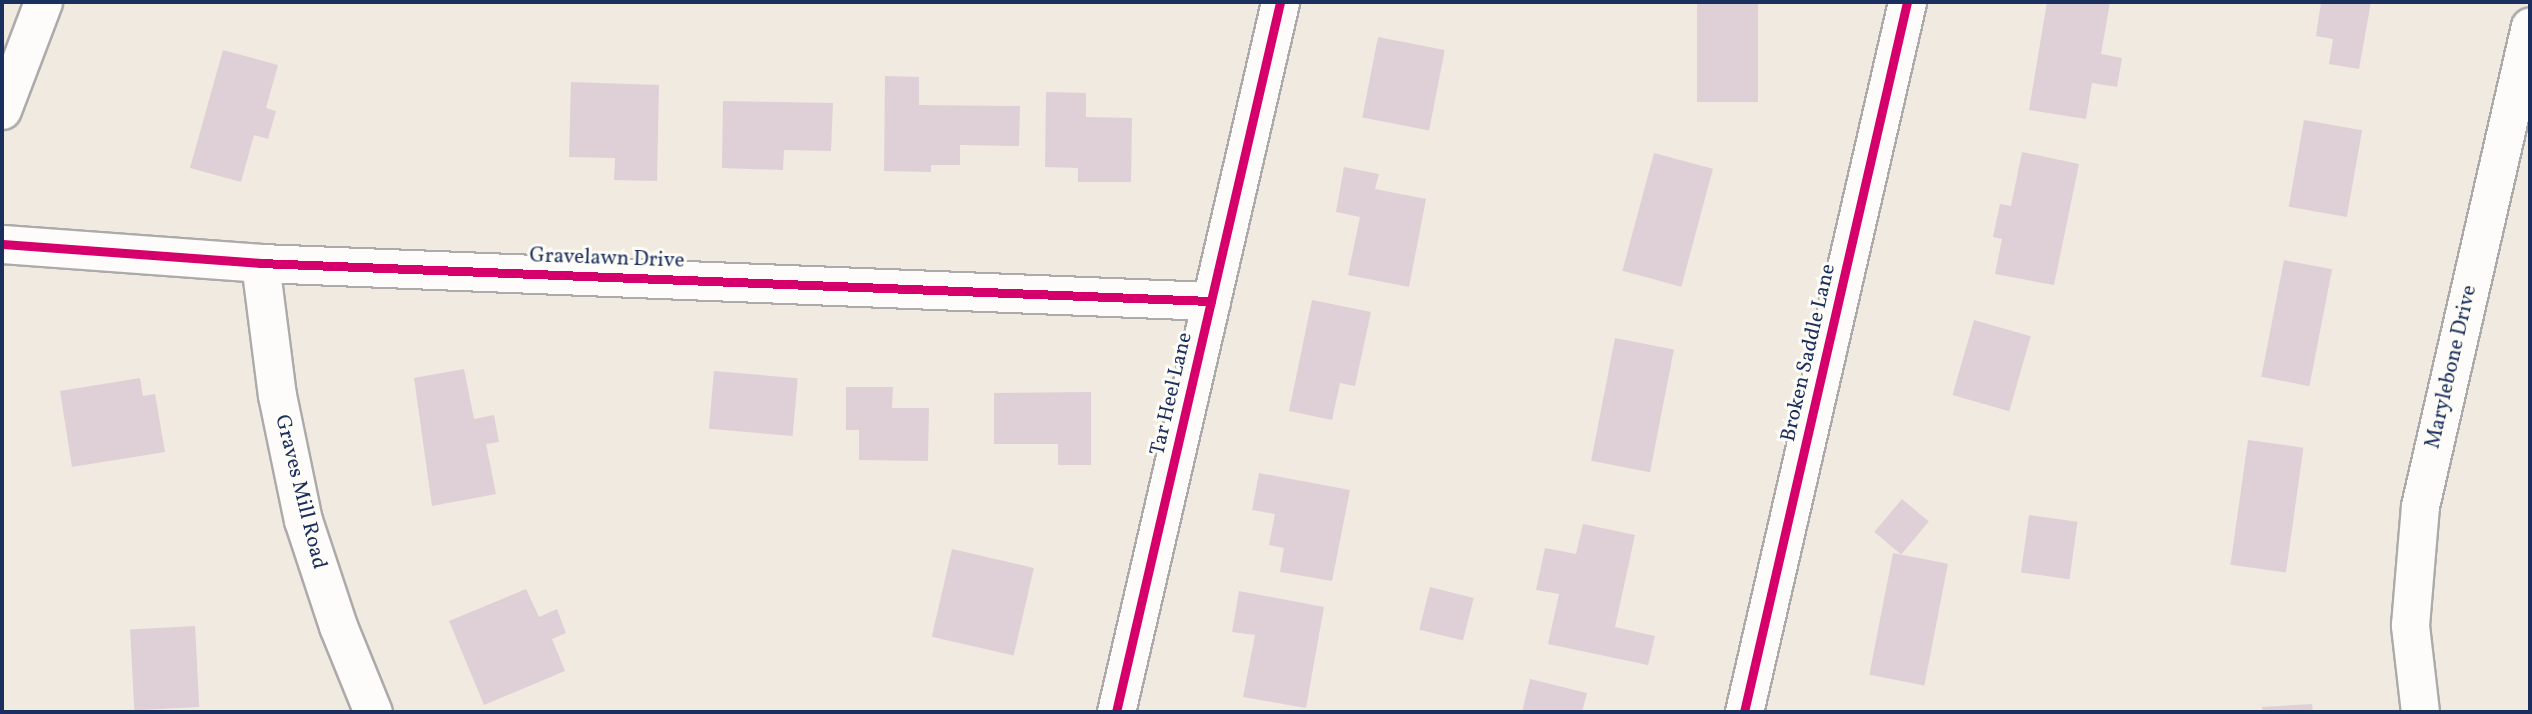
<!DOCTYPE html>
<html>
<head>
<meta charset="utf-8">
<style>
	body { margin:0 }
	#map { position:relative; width:2532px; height:714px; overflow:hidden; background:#f1eae0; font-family:Vollkorn,serif }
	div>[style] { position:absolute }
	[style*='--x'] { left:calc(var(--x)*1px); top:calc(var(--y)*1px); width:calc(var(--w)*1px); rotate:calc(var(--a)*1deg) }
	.building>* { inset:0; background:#dfd0d7; transform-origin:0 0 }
	.roads { filter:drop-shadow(2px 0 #acaaaa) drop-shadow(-2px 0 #acaaaa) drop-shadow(0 2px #acaaaa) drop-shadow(0 -2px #acaaaa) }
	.minor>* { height:37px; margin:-18.5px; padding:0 18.5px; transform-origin:18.5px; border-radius:18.5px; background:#fdfcfa }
	.cycleway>* { height:9px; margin:-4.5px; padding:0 4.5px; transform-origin:4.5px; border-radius:4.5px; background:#d6006c }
	span { translate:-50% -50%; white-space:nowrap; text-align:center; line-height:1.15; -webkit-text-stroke:6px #fdfcf7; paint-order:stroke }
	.street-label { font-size:21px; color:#1b2f5e }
	.frame { position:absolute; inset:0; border:4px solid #1b2f5e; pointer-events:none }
</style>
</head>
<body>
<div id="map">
	<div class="building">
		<i style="left:1697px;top:2px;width:61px;height:100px"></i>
		<i style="clip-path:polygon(2047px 2px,2110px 2px,2101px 54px,2122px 58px,2117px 87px,2092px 83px,2086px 119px,2029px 110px)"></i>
		<i style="clip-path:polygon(2321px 2px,2371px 2px,2359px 69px,2329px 64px,2333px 39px,2316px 36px)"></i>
		<i style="left:1378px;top:37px;width:68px;height:82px;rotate:11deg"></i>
		<i style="clip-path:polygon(223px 50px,278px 65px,266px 108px,276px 111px,268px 139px,254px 135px,241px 182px,190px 168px)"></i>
		<i style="clip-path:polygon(885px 76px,919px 77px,919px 105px,1020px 106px,1019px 146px,960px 145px,960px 165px,931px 165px,931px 172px,884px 171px)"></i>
		<i style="clip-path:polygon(571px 82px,659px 85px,657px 181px,614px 180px,615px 158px,569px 157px)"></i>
		<i style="clip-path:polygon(1046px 92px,1086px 93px,1086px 117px,1132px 118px,1131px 182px,1078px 182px,1078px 168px,1045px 167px)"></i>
		<i style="clip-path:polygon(723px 101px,833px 103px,831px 151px,784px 150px,783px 170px,722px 168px)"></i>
		<i style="left:2304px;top:120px;width:59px;height:88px;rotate:10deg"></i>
		<i style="clip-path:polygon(2022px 152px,2079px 164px,2054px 285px,1995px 274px,2002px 239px,1993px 237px,2000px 204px,2011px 206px)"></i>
		<i style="left:1654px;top:153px;width:61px;height:122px;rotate:15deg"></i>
		<i style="clip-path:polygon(1344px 167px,1379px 174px,1375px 189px,1426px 199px,1409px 287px,1348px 275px,1360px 217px,1336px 212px)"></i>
		<i style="left:2284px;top:260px;width:49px;height:119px;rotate:11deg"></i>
		<i style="clip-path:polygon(1312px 300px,1371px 312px,1355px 386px,1340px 383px,1332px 420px,1289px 411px)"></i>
		<i style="left:1974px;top:320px;width:59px;height:78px;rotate:16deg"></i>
		<i style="left:1615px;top:338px;width:60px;height:125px;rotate:11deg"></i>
		<i style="clip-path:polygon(464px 369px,474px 419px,494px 415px,499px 442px,486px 444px,496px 494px,432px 506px,414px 378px)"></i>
		<i style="left:714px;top:371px;width:84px;height:58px;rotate:5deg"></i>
		<i style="clip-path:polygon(140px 378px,143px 396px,155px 394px,165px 452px,72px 467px,60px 391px)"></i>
		<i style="clip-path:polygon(846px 387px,893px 387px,892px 408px,929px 408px,928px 461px,859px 460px,859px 430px,846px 430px)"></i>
		<i style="clip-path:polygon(1091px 392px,1091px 465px,1058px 465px,1058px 444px,994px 444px,994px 393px)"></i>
		<i style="left:2248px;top:440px;width:56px;height:126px;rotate:8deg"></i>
		<i style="clip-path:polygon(1259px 473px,1350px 490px,1332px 581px,1280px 572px,1284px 548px,1269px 545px,1275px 514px,1252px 510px)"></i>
		<i style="left:1902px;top:499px;width:35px;height:43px;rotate:40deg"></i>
		<i style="left:2029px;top:515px;width:49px;height:58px;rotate:8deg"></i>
		<i style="clip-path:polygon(1583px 524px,1635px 535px,1615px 627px,1655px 636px,1648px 665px,1548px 644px,1559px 594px,1536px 590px,1545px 548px,1576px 554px)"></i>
		<i style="left:952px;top:549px;width:84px;height:90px;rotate:13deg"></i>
		<i style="left:1893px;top:553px;width:56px;height:124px;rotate:11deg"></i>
		<i style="left:1430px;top:587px;width:45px;height:44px;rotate:14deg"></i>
		<i style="clip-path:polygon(526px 589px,539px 617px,557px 609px,566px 633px,552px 639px,565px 671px,484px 705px,449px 621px)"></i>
		<i style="clip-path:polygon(1239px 591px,1324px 607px,1306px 708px,1243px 697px,1255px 635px,1232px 632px)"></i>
		<i style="left:195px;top:626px;width:81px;height:65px;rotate:87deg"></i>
		<i style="clip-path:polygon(1530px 679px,1587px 693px,1582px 712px,1522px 712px)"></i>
		<i style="clip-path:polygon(2312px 704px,2313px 712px,2263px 712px,2262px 707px)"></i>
	</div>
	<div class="roads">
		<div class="minor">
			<i style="--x:2;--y:110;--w:116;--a:-69.2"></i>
			<i style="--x:2;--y:244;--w:259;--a:4.2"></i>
			<i style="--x:260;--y:263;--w:952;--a:2.29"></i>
			<i style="--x:260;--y:263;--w:133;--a:82.7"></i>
			<i style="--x:277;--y:395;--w:128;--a:78.3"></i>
			<i style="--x:303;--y:520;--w:112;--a:71.7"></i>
			<i style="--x:338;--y:626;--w:93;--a:67.9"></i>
			<i style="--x:1116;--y:712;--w:729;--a:-76.99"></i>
			<i style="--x:1744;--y:712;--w:728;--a:-77.07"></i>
			<i style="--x:2420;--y:712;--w:88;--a:-96.6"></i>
			<i style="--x:2410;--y:625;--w:119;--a:-85.2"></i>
			<i style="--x:2420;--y:506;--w:492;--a:-77.1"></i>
		</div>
	</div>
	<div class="cycleway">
		<i style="--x:2;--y:244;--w:259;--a:4.2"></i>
		<i style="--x:260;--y:263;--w:952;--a:2.29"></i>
		<i style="--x:1116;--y:712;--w:729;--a:-76.99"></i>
		<i style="--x:1744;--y:712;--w:728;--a:-77.07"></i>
	</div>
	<div class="street-label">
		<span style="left:607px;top:259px;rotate:2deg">Gravelawn Drive</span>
		<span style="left:1809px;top:353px;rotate:-77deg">Broken Saddle Lane</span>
		<span style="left:2452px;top:367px;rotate:-77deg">Marylebone Drive</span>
		<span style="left:1172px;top:394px;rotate:-77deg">Tar Heel Lane</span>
		<span style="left:300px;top:492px;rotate:76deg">Graves Mill Road</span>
	</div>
	<div class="frame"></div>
</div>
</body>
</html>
